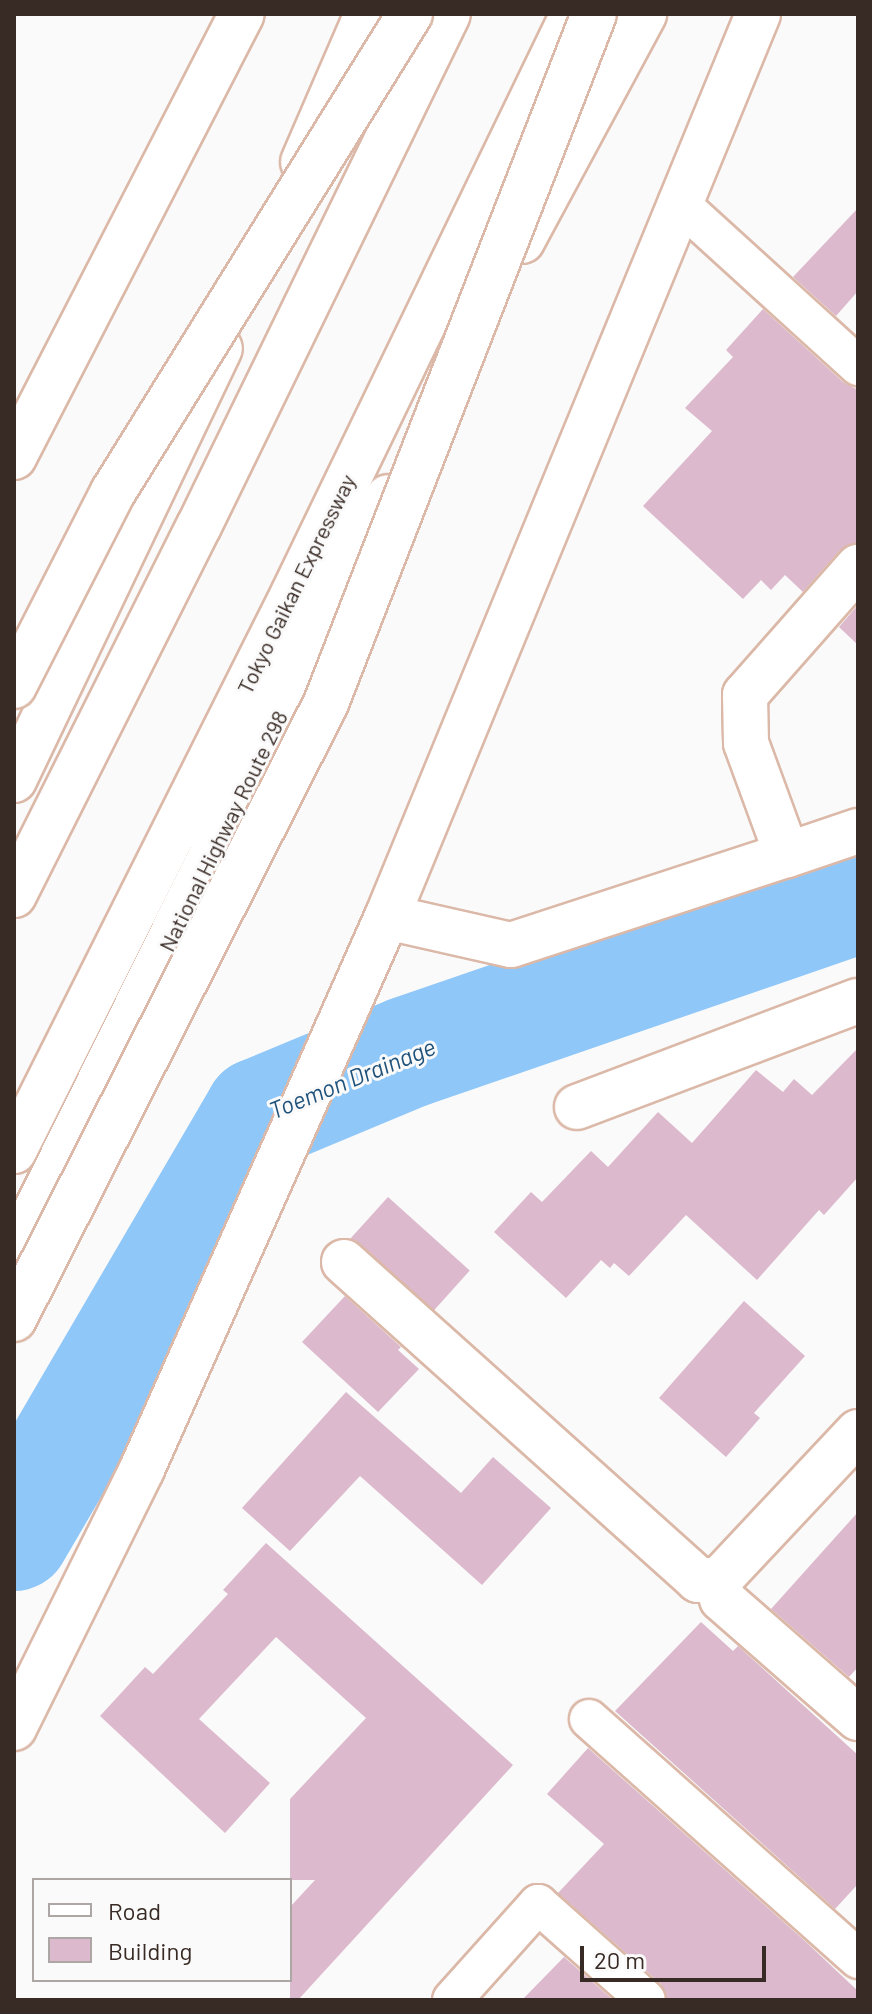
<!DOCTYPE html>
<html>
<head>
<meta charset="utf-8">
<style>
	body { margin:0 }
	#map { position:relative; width:872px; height:2014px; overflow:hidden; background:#fafafa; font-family:Barlow,sans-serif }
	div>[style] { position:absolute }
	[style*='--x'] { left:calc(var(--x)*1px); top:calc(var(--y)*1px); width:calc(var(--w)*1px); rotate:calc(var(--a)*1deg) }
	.river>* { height:112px; margin:-56px; padding:0 56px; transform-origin:56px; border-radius:56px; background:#8fc7f9 }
	.building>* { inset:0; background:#dcb9cc; transform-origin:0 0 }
	.roads { filter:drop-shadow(2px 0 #dbb8a7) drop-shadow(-2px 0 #dbb8a7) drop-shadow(0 2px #dbb8a7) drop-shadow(0 -2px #dbb8a7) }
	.lane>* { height:38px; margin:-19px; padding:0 19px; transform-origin:19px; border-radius:19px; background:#fff }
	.street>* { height:44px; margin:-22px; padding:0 22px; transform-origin:22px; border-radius:22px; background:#fff }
	.highway>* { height:44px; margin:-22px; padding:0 22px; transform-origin:22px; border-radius:22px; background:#fff }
	.bridges { filter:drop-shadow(2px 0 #dbb8a7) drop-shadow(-2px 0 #dbb8a7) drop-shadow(0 2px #dbb8a7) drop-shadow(0 -2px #dbb8a7) }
	.highway-bridge>* { height:44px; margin:-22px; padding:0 22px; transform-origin:22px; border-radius:22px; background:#fff }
	span { translate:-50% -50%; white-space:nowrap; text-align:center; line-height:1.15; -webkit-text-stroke:6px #fafafa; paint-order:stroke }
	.street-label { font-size:22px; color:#382a24 }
	.water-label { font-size:24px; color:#1f527b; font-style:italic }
	.frame { position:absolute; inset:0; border:16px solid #382a24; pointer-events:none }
	.legend { position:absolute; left:32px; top:1878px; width:260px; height:104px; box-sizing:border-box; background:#fafafa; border:2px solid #aca7a4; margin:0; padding:10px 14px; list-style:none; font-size:24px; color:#382a24 }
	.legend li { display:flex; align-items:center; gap:16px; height:40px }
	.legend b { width:40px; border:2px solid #aca7a4 }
	.scale { position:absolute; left:580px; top:1946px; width:186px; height:36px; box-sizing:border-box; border:4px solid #382a24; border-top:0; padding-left:10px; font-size:24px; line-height:28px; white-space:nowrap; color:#382a24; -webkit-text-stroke:6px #fafafa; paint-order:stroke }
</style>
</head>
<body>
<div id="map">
	<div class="river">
		<i style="--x:14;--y:1535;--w:488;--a:-59.7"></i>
		<i style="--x:260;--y:1114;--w:161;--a:-22.6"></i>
		<i style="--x:409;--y:1052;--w:475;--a:-19"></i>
	</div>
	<div class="building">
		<i style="clip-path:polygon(858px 208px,858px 291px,836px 316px,793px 277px)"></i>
		<i style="clip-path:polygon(763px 309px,843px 382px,858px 390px,858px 543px,840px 550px,803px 592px,785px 575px,771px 590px,761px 580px,743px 599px,643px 506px,712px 431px,685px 408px,733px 357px,726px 350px)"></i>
		<i style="clip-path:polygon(858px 605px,858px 645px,839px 627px)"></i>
		<i style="clip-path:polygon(858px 1048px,858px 1177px,824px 1215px,819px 1210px,757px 1280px,686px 1215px,629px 1276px,614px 1263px,610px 1268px,601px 1260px,566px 1298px,494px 1232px,531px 1192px,542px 1202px,591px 1151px,608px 1167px,658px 1112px,692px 1143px,756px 1070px,783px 1092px,794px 1079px,812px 1095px)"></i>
		<i style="left:388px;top:1197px;width:110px;height:56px;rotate:42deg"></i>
		<i style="clip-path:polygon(345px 1296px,401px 1347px,398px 1350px,419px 1369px,378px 1412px,302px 1342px)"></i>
		<i style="clip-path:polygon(744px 1301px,805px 1356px,754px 1413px,760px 1418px,726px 1457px,659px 1398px)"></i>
		<i style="clip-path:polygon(346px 1392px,461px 1493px,493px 1457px,551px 1508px,482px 1585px,360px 1476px,290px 1551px,242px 1508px)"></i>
		<i style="clip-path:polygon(858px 1512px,858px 1667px,849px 1677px,771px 1609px)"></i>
		<i style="clip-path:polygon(266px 1543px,513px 1765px,298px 2000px,290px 2000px,290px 1907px,315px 1880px,290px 1880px,290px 1799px,366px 1718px,276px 1637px,199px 1719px,270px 1783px,225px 1833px,100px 1716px,145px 1667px,153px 1674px,228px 1594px,223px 1590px)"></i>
		<i style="clip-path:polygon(701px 1622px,733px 1651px,738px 1646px,858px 1755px,858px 1884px,835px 1909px,615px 1711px)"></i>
		<i style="clip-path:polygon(588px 1748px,806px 1942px,858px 1991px,858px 2000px,667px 2000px,661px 1984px,558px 1893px,604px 1844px,547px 1794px)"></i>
		<i style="clip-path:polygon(564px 1957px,613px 2000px,522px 2000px)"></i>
	</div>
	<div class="roads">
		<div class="lane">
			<i style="--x:678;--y:202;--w:244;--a:42.3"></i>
			<i style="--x:589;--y:1719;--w:361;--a:41.7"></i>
			<i style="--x:452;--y:2000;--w:129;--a:-48.1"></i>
			<i style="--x:538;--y:1904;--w:144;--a:41.6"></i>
		</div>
		<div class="street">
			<i style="--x:14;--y:457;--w:498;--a:-62.8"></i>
			<i style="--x:787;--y:855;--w:75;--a:-18.7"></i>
			<i style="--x:387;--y:917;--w:127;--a:12.7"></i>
			<i style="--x:511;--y:945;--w:290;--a:-18.1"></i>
			<i style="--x:787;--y:855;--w:119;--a:-110.1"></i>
			<i style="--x:746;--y:743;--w:48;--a:-91.2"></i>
			<i style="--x:745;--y:695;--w:171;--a:-48.6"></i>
			<i style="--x:577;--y:1107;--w:300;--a:-20.7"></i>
			<i style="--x:344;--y:1262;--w:476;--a:41.9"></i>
			<i style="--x:698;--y:1580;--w:21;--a:0"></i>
			<i style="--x:858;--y:1432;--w:203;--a:133.2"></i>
			<i style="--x:719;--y:1580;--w:19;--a:81"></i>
			<i style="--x:722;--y:1599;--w:181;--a:41.2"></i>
			<i style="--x:14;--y:1728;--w:289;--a:-63.7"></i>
			<i style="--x:142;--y:1469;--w:604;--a:-66.07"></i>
			<i style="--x:387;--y:917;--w:976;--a:-67.66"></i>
		</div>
		<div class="highway">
			<i style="--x:303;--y:162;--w:161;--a:-66.6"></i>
			<i style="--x:522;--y:241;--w:258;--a:-61.7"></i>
			<i style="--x:14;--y:780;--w:478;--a:-64.5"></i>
			<i style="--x:14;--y:895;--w:413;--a:-63.4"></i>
			<i style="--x:199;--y:526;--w:569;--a:-64.07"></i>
			<i style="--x:14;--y:1151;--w:623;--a:-63.39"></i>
			<i style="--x:293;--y:594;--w:644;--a:-64.23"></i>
			<i style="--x:14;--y:1255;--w:845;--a:-63.74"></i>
		</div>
	</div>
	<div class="bridges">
		<div class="highway-bridge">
			<i style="--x:14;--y:686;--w:218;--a:-63"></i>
			<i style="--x:113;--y:492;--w:563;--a:-58.15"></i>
			<i style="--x:14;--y:1319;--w:691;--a:-63.14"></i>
			<i style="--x:326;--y:703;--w:739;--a:-68.75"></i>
		</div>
	</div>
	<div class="street-label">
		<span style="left:296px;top:584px;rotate:-64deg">Tokyo Gaikan Expressway</span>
		<span style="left:223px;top:831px;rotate:-64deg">National Highway Route 298</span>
	</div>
	<div class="water-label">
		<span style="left:352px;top:1078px;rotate:-22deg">Toemon Drainage</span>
	</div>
	<div class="frame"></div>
	<ul class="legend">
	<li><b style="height:10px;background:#fff"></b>Road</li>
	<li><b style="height:22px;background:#dcb9cc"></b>Building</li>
	</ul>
	<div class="scale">20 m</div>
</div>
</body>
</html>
